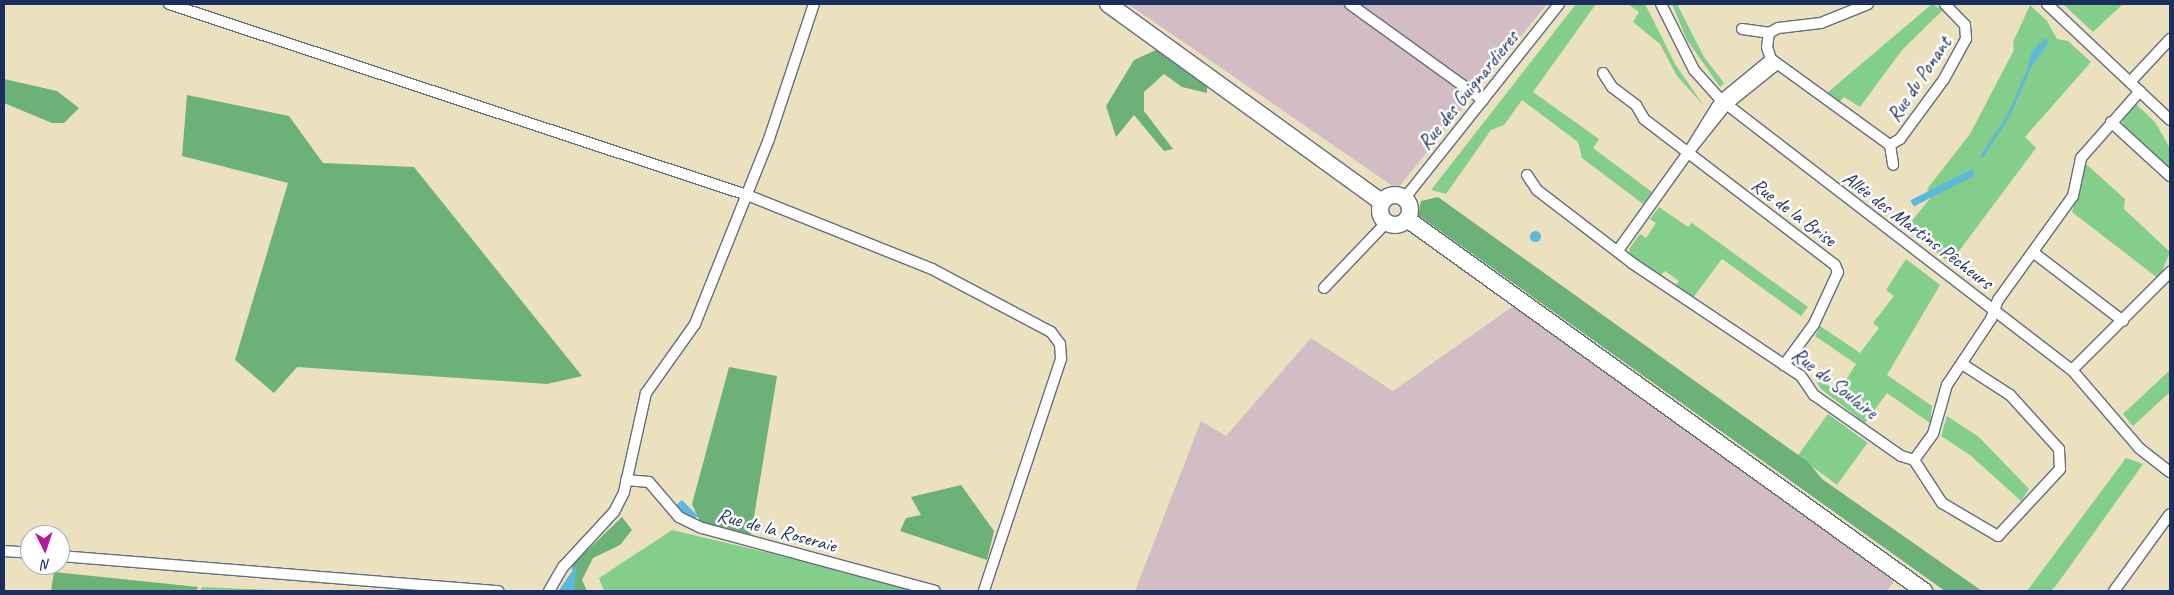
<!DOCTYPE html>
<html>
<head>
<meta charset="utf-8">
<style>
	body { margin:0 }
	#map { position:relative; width:2174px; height:595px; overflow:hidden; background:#ece1bf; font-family:Caveat,sans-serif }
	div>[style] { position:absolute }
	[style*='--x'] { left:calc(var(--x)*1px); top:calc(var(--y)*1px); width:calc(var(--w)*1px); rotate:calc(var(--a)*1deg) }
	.industrial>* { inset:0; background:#d2bdc5 }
	.green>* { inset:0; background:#84ce8c; transform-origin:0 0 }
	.forest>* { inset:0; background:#6bb178 }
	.water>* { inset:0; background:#5eb8db; transform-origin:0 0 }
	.round { border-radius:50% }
	.stream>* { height:3px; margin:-1.5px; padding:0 1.5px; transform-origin:1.5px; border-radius:1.5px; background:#5eb8db }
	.roads { filter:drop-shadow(1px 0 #646d80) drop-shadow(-1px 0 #646d80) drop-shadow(0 1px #646d80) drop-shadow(0 -1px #646d80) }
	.minor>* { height:10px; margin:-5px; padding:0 5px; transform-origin:5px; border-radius:5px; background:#fff }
	.primary>* { height:16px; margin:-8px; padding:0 8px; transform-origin:8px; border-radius:8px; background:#fff }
	.primary>.ring { margin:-8px; padding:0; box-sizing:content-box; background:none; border:16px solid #fff; border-radius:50% }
	span { translate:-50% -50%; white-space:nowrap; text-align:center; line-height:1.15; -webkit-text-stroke:5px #fff; paint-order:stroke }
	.street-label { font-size:20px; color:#1b2f5e }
	.frame { position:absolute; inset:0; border:5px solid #1b2f5e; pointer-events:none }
	.north { position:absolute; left:20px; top:525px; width:50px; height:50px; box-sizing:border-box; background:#fff; border:1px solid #a4acbf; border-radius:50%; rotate:176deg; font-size:14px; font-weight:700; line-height:20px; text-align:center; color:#1b2f5e }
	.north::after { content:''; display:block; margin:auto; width:18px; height:22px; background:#b5179e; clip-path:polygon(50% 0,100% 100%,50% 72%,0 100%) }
</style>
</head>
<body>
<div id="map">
	<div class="industrial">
		<i style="clip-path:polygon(1128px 4px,1547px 4px,1397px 189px)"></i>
		<i style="clip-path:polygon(1519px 302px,1895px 580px,1887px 591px,1135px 591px,1201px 421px,1226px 436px,1311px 338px,1393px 391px)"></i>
	</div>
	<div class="green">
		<i style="clip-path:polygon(1576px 4px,1596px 4px,1533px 92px,1599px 139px,1593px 148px,1652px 192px,1643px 204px,1582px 158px,1578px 142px,1522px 100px,1504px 125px,1491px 130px,1446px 194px,1431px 190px)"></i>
		<i style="clip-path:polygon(1628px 4px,1645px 4px,1675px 64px,1704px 106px,1677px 76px,1660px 44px,1633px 22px,1639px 12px)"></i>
		<i style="clip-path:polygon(1672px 4px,1677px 4px,1704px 57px,1724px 83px,1720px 87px,1687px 40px)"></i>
		<i style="clip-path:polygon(1932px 4px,1943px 10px,1902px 50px,1860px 107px,1844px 97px,1839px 102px,1827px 93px)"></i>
		<i style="clip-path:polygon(2063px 4px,2123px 4px,2093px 32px)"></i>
		<i style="clip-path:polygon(2030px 5px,2047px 21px,2057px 39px,2068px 41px,2091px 62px,2025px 137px,2036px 148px,1950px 263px,1906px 228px,1933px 195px,1927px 189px,1970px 134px,2014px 50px,2013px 42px)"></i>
		<i style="clip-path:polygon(2136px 104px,2155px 122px,2170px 148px,2170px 166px,2164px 165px,2124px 128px,2122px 118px)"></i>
		<i style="clip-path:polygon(2085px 163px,2125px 199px,2124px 209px,2170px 252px,2159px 279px,2072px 212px)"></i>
		<i style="clip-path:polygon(1659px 207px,1688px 227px,1692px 223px,1808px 307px,1801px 316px,1722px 259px,1692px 299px,1675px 287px,1679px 281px,1665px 271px,1659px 277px,1630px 255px,1629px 249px,1640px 234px,1646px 238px,1656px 223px,1650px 219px)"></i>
		<i style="clip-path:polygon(1906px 259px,1940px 285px,1887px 375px,1932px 406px,1930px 423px,1887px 393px,1865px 423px,1821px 389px,1814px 378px,1839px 391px,1856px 364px,1815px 336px,1820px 326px,1860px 353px,1879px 328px,1873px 323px,1894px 296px,1886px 290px)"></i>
		<i style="clip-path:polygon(2170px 370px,2170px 392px,2133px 426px,2123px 414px)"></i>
		<i style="left:1828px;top:414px;width:49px;height:52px;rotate:36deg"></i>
		<i style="clip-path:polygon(1947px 416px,1979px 437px,2029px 489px,2021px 501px,1970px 455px,1941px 436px)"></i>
		<i style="clip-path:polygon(2126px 458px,2143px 464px,2058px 583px,2051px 591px,2027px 591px)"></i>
		<i style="clip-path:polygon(672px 530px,931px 591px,604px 591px,599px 578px)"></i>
		<i style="clip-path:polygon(202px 587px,296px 591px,200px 591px)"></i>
	</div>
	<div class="forest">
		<i style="clip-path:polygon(1156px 50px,1207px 87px,1207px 93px,1182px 87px,1164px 74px,1144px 92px,1144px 111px,1173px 149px,1164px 151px,1134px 115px,1116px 137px,1106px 106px,1134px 60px)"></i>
		<i style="clip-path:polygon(4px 79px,57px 91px,79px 108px,64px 123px,52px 123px,4px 103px)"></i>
		<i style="clip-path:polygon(187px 95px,289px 116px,323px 163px,414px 167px,582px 376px,547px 384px,297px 367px,274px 393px,235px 360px,288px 183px,182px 156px)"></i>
		<i style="clip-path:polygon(1438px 197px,1808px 462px,1822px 479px,1982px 591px,1945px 591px,1418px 215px,1421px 201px)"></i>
		<i style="clip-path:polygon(729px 367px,777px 376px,751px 535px,700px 522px,692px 504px)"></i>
		<i style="clip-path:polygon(961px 485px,994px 531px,987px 560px,900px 531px,906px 518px,921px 515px,911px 497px)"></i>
		<i style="clip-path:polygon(622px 517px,632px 530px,620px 545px,593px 558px,582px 580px,587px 591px,574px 591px,572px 565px)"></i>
		<i style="clip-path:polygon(54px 572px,198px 587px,196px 591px,51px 591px)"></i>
	</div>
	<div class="water">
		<i style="clip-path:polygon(2045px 38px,2049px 41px,2025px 77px,2032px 51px)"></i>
		<i style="left:1972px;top:169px;width:7px;height:69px;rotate:63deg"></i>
		<i class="round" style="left:1529.5px;top:230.5px;width:11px;height:11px"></i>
		<i style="clip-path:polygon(682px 500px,698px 516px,693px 520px,675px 506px)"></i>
		<i style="clip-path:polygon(577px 564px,574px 591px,558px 591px,559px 590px)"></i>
	</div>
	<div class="stream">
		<i style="--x:1982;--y:155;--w:45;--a:-56.7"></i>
		<i style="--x:2007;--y:117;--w:47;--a:-66.2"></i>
	</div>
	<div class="roads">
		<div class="minor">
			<i style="--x:169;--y:4;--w:609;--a:18.29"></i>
			<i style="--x:747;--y:195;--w:199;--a:21.8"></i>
			<i style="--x:932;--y:269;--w:135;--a:27.9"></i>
			<i style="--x:1051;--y:332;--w:15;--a:53"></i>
			<i style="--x:1060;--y:344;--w:15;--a:86"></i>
			<i style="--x:1061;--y:359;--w:244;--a:108.4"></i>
			<i style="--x:1350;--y:4;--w:164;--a:35.8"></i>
			<i style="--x:1661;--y:4;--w:74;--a:63.4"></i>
			<i style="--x:1694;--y:70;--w:40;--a:48"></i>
			<i style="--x:1721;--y:100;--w:443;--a:37.6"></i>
			<i style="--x:2072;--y:370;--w:103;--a:49.3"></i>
			<i style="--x:2139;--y:448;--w:39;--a:38"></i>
			<i style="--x:1868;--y:4;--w:51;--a:158"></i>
			<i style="--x:1821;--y:23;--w:43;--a:173.4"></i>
			<i style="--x:1778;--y:28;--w:10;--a:151"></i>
			<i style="--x:1769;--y:33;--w:14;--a:98"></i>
			<i style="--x:1767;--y:47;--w:13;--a:72"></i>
			<i style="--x:1771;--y:59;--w:147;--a:35.9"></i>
			<i style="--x:1890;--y:145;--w:12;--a:-31"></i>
			<i style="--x:1900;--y:139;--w:74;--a:-53.7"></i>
			<i style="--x:1944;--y:79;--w:46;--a:-61.2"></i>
			<i style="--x:1966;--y:39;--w:14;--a:-94"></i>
			<i style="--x:1965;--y:25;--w:29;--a:-134"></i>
			<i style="--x:2047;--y:4;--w:169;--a:43.3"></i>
			<i style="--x:1742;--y:29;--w:27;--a:8"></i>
			<i style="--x:1771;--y:59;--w:65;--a:140.6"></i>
			<i style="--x:1721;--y:100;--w:59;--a:121.8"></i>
			<i style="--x:1690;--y:150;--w:58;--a:-51.3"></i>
			<i style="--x:1726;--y:105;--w:65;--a:-38.8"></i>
			<i style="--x:1603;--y:73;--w:17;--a:57"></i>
			<i style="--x:1612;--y:87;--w:30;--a:37"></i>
			<i style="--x:1636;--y:105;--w:16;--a:60"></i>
			<i style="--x:1644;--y:119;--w:240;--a:37.4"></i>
			<i style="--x:1835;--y:265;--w:8;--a:67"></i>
			<i style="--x:1838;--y:272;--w:57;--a:114.8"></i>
			<i style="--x:1814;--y:324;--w:51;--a:126.2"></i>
			<i style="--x:2130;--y:82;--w:59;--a:-47.1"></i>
			<i style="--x:2111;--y:122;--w:80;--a:42.5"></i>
			<i style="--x:1890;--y:145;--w:20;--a:81"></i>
			<i style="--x:1527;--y:175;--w:18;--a:56"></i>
			<i style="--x:1537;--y:190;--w:120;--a:37.5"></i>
			<i style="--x:1632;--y:263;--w:203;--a:33.8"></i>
			<i style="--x:1801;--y:376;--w:23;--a:56"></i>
			<i style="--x:1814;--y:395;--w:106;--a:35"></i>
			<i style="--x:1901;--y:456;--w:14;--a:17"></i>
			<i style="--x:1404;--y:199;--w:249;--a:-51.5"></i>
			<i style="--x:1619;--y:249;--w:122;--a:-54.4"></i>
			<i style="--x:2034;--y:253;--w:112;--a:37.4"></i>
			<i style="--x:1324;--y:288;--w:90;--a:-46.4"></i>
			<i style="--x:2072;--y:370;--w:139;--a:-45"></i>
			<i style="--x:1914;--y:460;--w:32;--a:-54"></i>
			<i style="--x:1933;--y:434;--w:51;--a:-74.1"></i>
			<i style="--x:1947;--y:385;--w:79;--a:-56.3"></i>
			<i style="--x:1991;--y:319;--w:20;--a:-70"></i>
			<i style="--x:1998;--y:300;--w:128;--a:-54.2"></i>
			<i style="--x:2073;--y:196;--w:39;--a:-78"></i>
			<i style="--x:2081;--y:158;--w:89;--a:-48.6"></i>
			<i style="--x:1914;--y:460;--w:51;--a:56.9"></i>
			<i style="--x:1942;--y:503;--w:65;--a:30.5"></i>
			<i style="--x:1998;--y:536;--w:91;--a:-47.2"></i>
			<i style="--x:2060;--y:469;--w:20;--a:-93"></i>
			<i style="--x:2059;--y:449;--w:73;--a:-132.2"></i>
			<i style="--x:2010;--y:395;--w:57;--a:-147.1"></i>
			<i style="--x:626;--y:480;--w:23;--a:5"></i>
			<i style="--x:649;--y:482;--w:46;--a:49.4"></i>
			<i style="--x:679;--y:517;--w:25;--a:26"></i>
			<i style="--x:702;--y:528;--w:241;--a:15.1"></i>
			<i style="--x:4;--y:551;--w:26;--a:4"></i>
			<i style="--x:60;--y:556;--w:440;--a:4.6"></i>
			<i style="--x:549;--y:591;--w:28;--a:-60"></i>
			<i style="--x:563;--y:567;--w:75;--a:-47.2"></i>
			<i style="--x:614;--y:512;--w:22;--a:-63"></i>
			<i style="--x:624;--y:492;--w:101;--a:-77.5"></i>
			<i style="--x:646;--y:393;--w:85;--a:-54.6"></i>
			<i style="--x:695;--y:324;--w:199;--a:-68.2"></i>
			<i style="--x:769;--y:139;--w:142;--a:-71.6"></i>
			<i style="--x:2114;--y:591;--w:95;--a:-54"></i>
		</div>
		<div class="primary">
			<i style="--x:1108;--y:4;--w:338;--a:35.9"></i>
			<i class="ring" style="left:1380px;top:195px;width:14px;height:14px"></i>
			<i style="--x:1407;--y:219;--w:637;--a:35.74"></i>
		</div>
	</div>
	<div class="street-label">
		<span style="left:1919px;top:79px;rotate:-56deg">Rue du Ponant</span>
		<span style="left:1468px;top:90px;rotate:-51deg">Rue des Guignardieres</span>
		<span style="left:1794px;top:212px;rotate:37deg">Rue de la Brise</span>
		<span style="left:1918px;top:230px;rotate:37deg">Allée des Martins Pêcheurs</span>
		<span style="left:1835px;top:383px;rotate:38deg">Rue du Soulaire</span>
		<span style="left:777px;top:530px;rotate:15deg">Rue de la Roseraie</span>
	</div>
	<div class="frame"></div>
	<div class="north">N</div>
</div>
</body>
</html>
